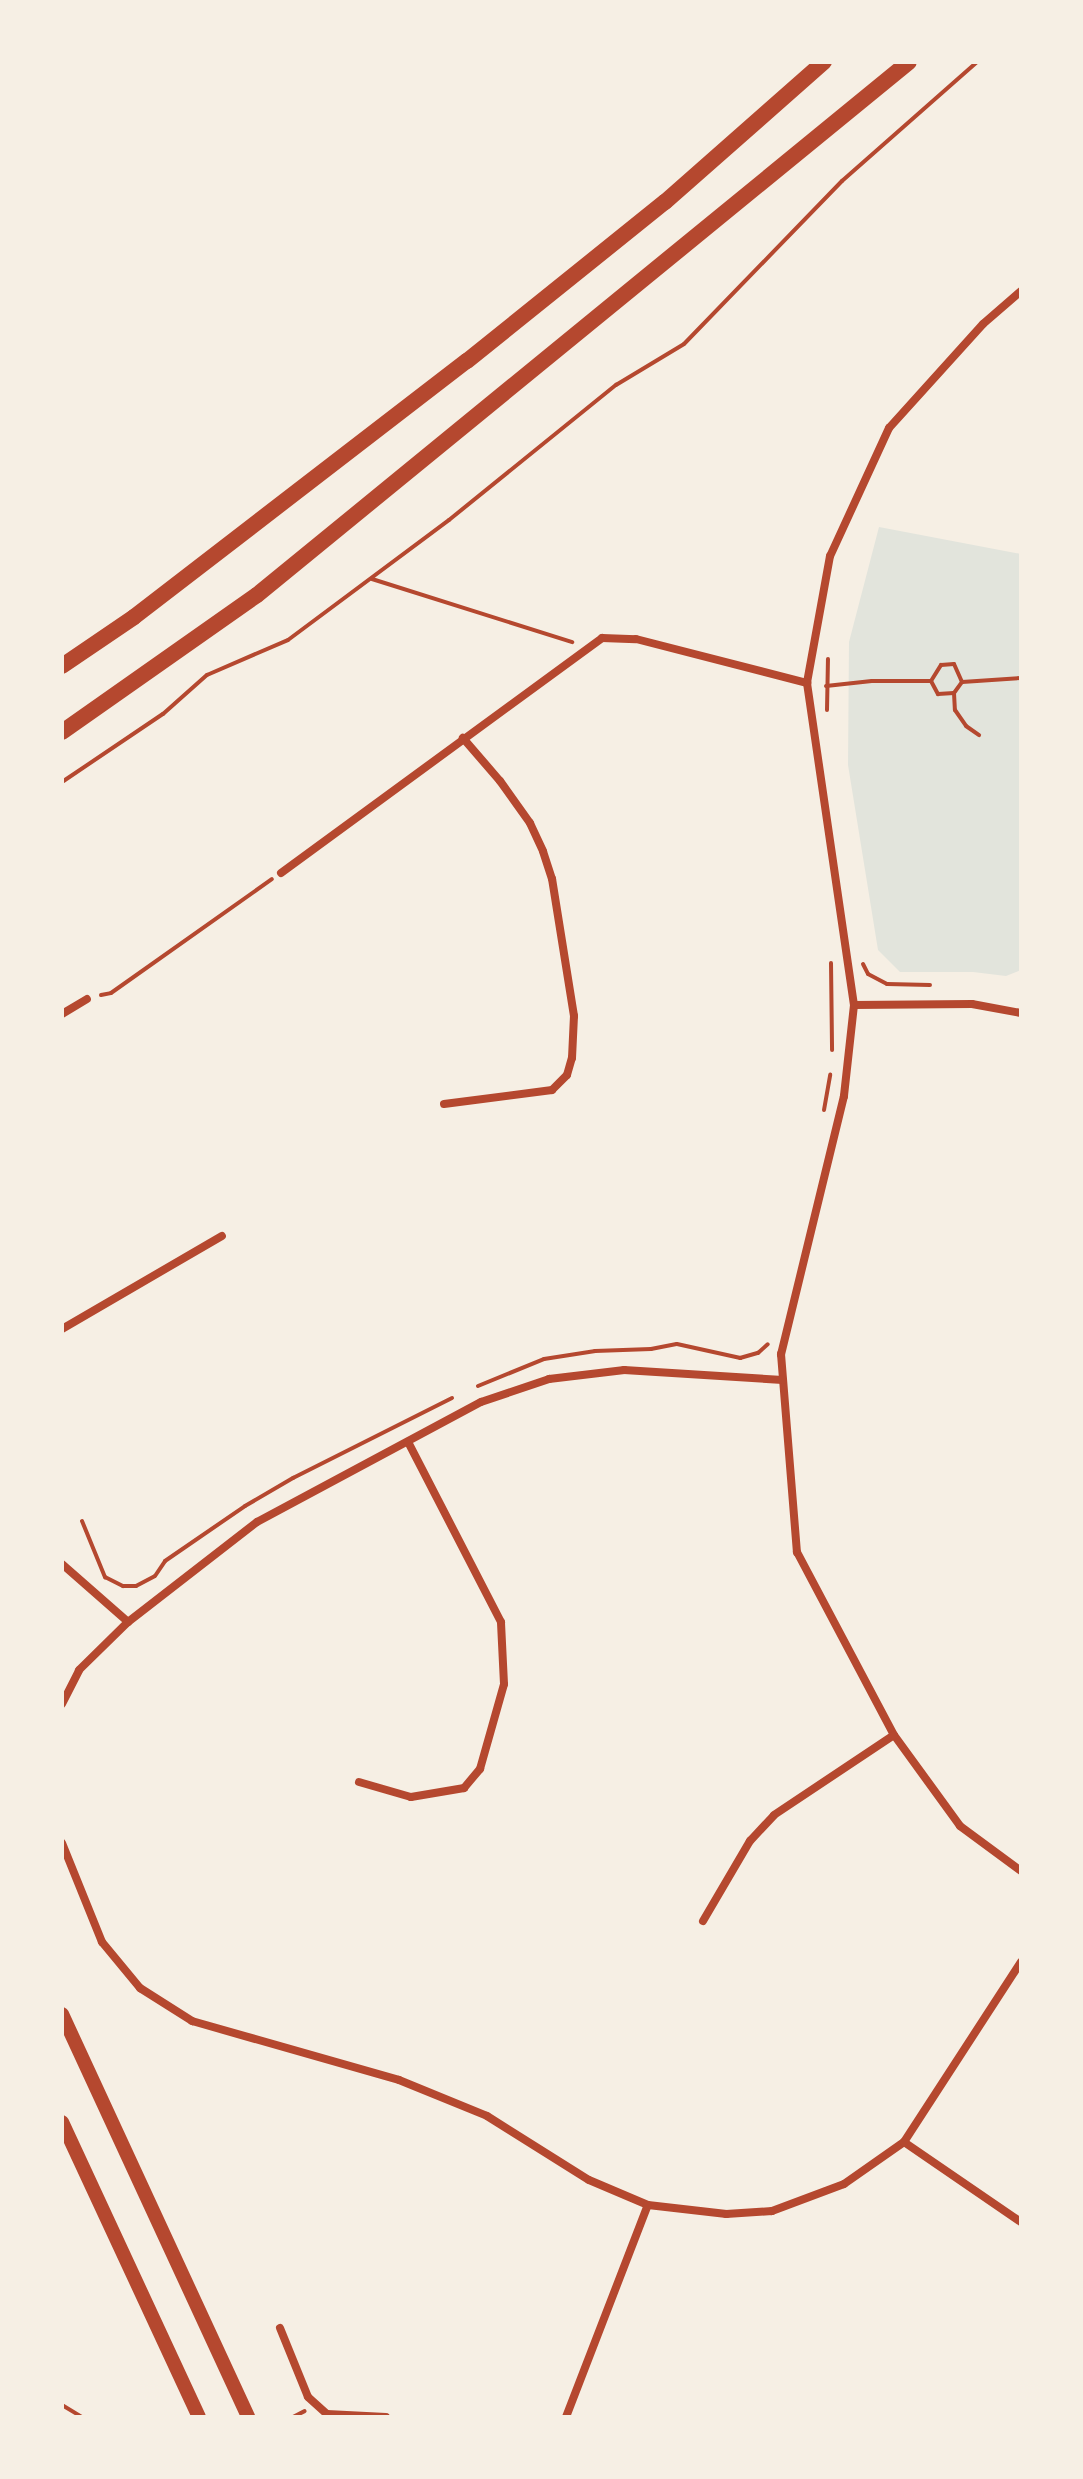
<!DOCTYPE html>
<html>
<head>
<meta charset="utf-8">
<style>
	body { margin:0 }
	#map { position:relative; width:1083px; height:2479px; overflow:hidden; background:#f6efe4; font-family:"Noto Serif",serif }
	div>[style] { position:absolute }
	[style*='--x'] { left:calc(var(--x)*1px); top:calc(var(--y)*1px); width:calc(var(--w)*1px); rotate:calc(var(--a)*1deg) }
	.green>* { inset:0; background:#e2e4dc }
	.path>* { height:4px; margin:-2px; padding:0 2px; transform-origin:2px; border-radius:2px; background:#b5482f }
	.minor>* { height:8px; margin:-4px; padding:0 4px; transform-origin:4px; border-radius:4px; background:#b5482f }
	.secondary>* { height:14px; margin:-7px; padding:0 7px; transform-origin:7px; border-radius:7px; background:#b5482f }
	.primary>* { height:16px; margin:-8px; padding:0 8px; transform-origin:8px; border-radius:8px; background:#b5482f }
	span { translate:-50% -50%; white-space:nowrap; text-align:center; line-height:1.15; -webkit-text-stroke:6px #f6efe4; paint-order:stroke }
	.frame { position:absolute; inset:0; border:64px solid #f6efe4; pointer-events:none }
</style>
</head>
<body>
<div id="map">
	<div class="green">
		<i style="clip-path:polygon(879px 527px,1021px 554px,1021px 970px,1006px 976px,973px 972px,900px 972px,878px 950px,848px 765px,849px 642px)"></i>
	</div>
	<div class="path">
		<i style="--x:372;--y:579;--w:210;--a:17.5"></i>
		<i style="--x:931;--y:681;--w:19;--a:-58"></i>
		<i style="--x:941;--y:665;--w:13;--a:-4"></i>
		<i style="--x:954;--y:664;--w:20;--a:66"></i>
		<i style="--x:826;--y:686;--w:46;--a:-6.2"></i>
		<i style="--x:872;--y:681;--w:59;--a:0"></i>
		<i style="--x:931;--y:681;--w:15;--a:62"></i>
		<i style="--x:938;--y:694;--w:16;--a:-4"></i>
		<i style="--x:954;--y:693;--w:14;--a:-54"></i>
		<i style="--x:962;--y:682;--w:59;--a:-3.9"></i>
		<i style="--x:954;--y:693;--w:17;--a:87"></i>
		<i style="--x:955;--y:710;--w:19;--a:55"></i>
		<i style="--x:966;--y:726;--w:16;--a:35"></i>
		<i style="--x:827;--y:710;--w:51;--a:-88.9"></i>
		<i style="--x:62;--y:782;--w:122;--a:-34"></i>
		<i style="--x:163;--y:714;--w:59;--a:-41.6"></i>
		<i style="--x:207;--y:675;--w:88;--a:-23.4"></i>
		<i style="--x:288;--y:640;--w:201;--a:-36.7"></i>
		<i style="--x:449;--y:520;--w:215;--a:-39"></i>
		<i style="--x:616;--y:385;--w:79;--a:-31.1"></i>
		<i style="--x:684;--y:344;--w:227;--a:-45.9"></i>
		<i style="--x:842;--y:181;--w:180;--a:-41.4"></i>
		<i style="--x:831;--y:963;--w:87;--a:89.3"></i>
		<i style="--x:863;--y:964;--w:11;--a:63"></i>
		<i style="--x:868;--y:974;--w:21;--a:28"></i>
		<i style="--x:887;--y:984;--w:43;--a:1.3"></i>
		<i style="--x:101;--y:995;--w:10;--a:-11"></i>
		<i style="--x:111;--y:993;--w:197;--a:-35.3"></i>
		<i style="--x:824;--y:1110;--w:36;--a:-80"></i>
		<i style="--x:478;--y:1386;--w:71;--a:-22.2"></i>
		<i style="--x:544;--y:1359;--w:52;--a:-8.9"></i>
		<i style="--x:595;--y:1351;--w:56;--a:-2"></i>
		<i style="--x:651;--y:1349;--w:26;--a:-11"></i>
		<i style="--x:677;--y:1344;--w:65;--a:12.5"></i>
		<i style="--x:740;--y:1358;--w:19;--a:-16"></i>
		<i style="--x:758;--y:1353;--w:13;--a:-42"></i>
		<i style="--x:82;--y:1521;--w:61;--a:67.7"></i>
		<i style="--x:105;--y:1577;--w:20;--a:27"></i>
		<i style="--x:123;--y:1586;--w:13;--a:0"></i>
		<i style="--x:136;--y:1586;--w:21;--a:-28"></i>
		<i style="--x:155;--y:1576;--w:18;--a:-56"></i>
		<i style="--x:165;--y:1561;--w:97;--a:-34.5"></i>
		<i style="--x:245;--y:1506;--w:56;--a:-30.3"></i>
		<i style="--x:293;--y:1478;--w:178;--a:-26.7"></i>
		<i style="--x:62;--y:2405;--w:23;--a:31"></i>
		<i style="--x:293;--y:2417;--w:13;--a:-27"></i>
	</div>
	<div class="minor">
		<i style="--x:1021;--y:291;--w:50;--a:139"></i>
		<i style="--x:983;--y:324;--w:140;--a:132.1"></i>
		<i style="--x:889;--y:428;--w:141;--a:114.7"></i>
		<i style="--x:830;--y:556;--w:129;--a:100.3"></i>
		<i style="--x:807;--y:683;--w:325;--a:81.7"></i>
		<i style="--x:854;--y:1005;--w:92;--a:96.3"></i>
		<i style="--x:844;--y:1096;--w:266;--a:103.7"></i>
		<i style="--x:781;--y:1354;--w:199;--a:85.4"></i>
		<i style="--x:797;--y:1552;--w:207;--a:62.1"></i>
		<i style="--x:894;--y:1735;--w:112;--a:54"></i>
		<i style="--x:960;--y:1826;--w:76;--a:36.4"></i>
		<i style="--x:281;--y:873;--w:398;--a:-36.2"></i>
		<i style="--x:602;--y:638;--w:34;--a:2"></i>
		<i style="--x:636;--y:639;--w:177;--a:14.4"></i>
		<i style="--x:854;--y:1005;--w:118;--a:-0.5"></i>
		<i style="--x:972;--y:1004;--w:50;--a:10.4"></i>
		<i style="--x:62;--y:1014;--w:29;--a:-31"></i>
		<i style="--x:444;--y:1104;--w:109;--a:-7.4"></i>
		<i style="--x:552;--y:1090;--w:21;--a:-45"></i>
		<i style="--x:567;--y:1075;--w:18;--a:-74"></i>
		<i style="--x:572;--y:1058;--w:42;--a:-87.3"></i>
		<i style="--x:574;--y:1016;--w:139;--a:-99.1"></i>
		<i style="--x:552;--y:879;--w:29;--a:-108"></i>
		<i style="--x:543;--y:851;--w:31;--a:-115"></i>
		<i style="--x:530;--y:823;--w:52;--a:-125.5"></i>
		<i style="--x:500;--y:781;--w:57;--a:-130.7"></i>
		<i style="--x:62;--y:1329;--w:185;--a:-30.2"></i>
		<i style="--x:62;--y:1564;--w:88;--a:41.3"></i>
		<i style="--x:62;--y:1704;--w:38;--a:-63"></i>
		<i style="--x:79;--y:1670;--w:69;--a:-44.4"></i>
		<i style="--x:128;--y:1622;--w:163;--a:-37.8"></i>
		<i style="--x:257;--y:1522;--w:254;--a:-28.2"></i>
		<i style="--x:481;--y:1402;--w:72;--a:-18.7"></i>
		<i style="--x:549;--y:1379;--w:76;--a:-6.8"></i>
		<i style="--x:624;--y:1370;--w:159;--a:3.6"></i>
		<i style="--x:359;--y:1782;--w:54;--a:16.1"></i>
		<i style="--x:411;--y:1797;--w:54;--a:-9.6"></i>
		<i style="--x:464;--y:1788;--w:25;--a:-50"></i>
		<i style="--x:480;--y:1769;--w:88;--a:-74.2"></i>
		<i style="--x:504;--y:1684;--w:62;--a:-92.8"></i>
		<i style="--x:501;--y:1622;--w:203;--a:-117.3"></i>
		<i style="--x:62;--y:1843;--w:107;--a:68"></i>
		<i style="--x:102;--y:1942;--w:60;--a:50.4"></i>
		<i style="--x:140;--y:1988;--w:62;--a:32.4"></i>
		<i style="--x:192;--y:2021;--w:215;--a:15.9"></i>
		<i style="--x:399;--y:2080;--w:95;--a:22.2"></i>
		<i style="--x:487;--y:2116;--w:120;--a:32.1"></i>
		<i style="--x:589;--y:2180;--w:64;--a:23"></i>
		<i style="--x:648;--y:2205;--w:79;--a:6.6"></i>
		<i style="--x:726;--y:2214;--w:46;--a:-3.7"></i>
		<i style="--x:772;--y:2211;--w:77;--a:-20.6"></i>
		<i style="--x:844;--y:2184;--w:73;--a:-35"></i>
		<i style="--x:904;--y:2142;--w:215;--a:-57"></i>
		<i style="--x:703;--y:1921;--w:93;--a:-59.6"></i>
		<i style="--x:750;--y:1841;--w:35;--a:-47"></i>
		<i style="--x:774;--y:1815;--w:144;--a:-33.7"></i>
		<i style="--x:904;--y:2142;--w:142;--a:34.4"></i>
		<i style="--x:280;--y:2328;--w:74;--a:67.9"></i>
		<i style="--x:308;--y:2397;--w:25;--a:42"></i>
		<i style="--x:327;--y:2414;--w:59;--a:2.9"></i>
		<i style="--x:566;--y:2417;--w:227;--a:-68.9"></i>
	</div>
	<div class="secondary">
		<i style="--x:62;--y:2014;--w:444;--a:65.2"></i>
		<i style="--x:62;--y:2122;--w:325;--a:65.1"></i>
	</div>
	<div class="primary">
		<i style="--x:62;--y:666;--w:87;--a:-34.2"></i>
		<i style="--x:134;--y:617;--w:420;--a:-37.6"></i>
		<i style="--x:467;--y:361;--w:254;--a:-38.8"></i>
		<i style="--x:665;--y:202;--w:212;--a:-41.4"></i>
		<i style="--x:62;--y:732;--w:238;--a:-35.1"></i>
		<i style="--x:257;--y:595;--w:842;--a:-39.27"></i>
	</div>
	<div class="frame"></div>
</div>
</body>
</html>
